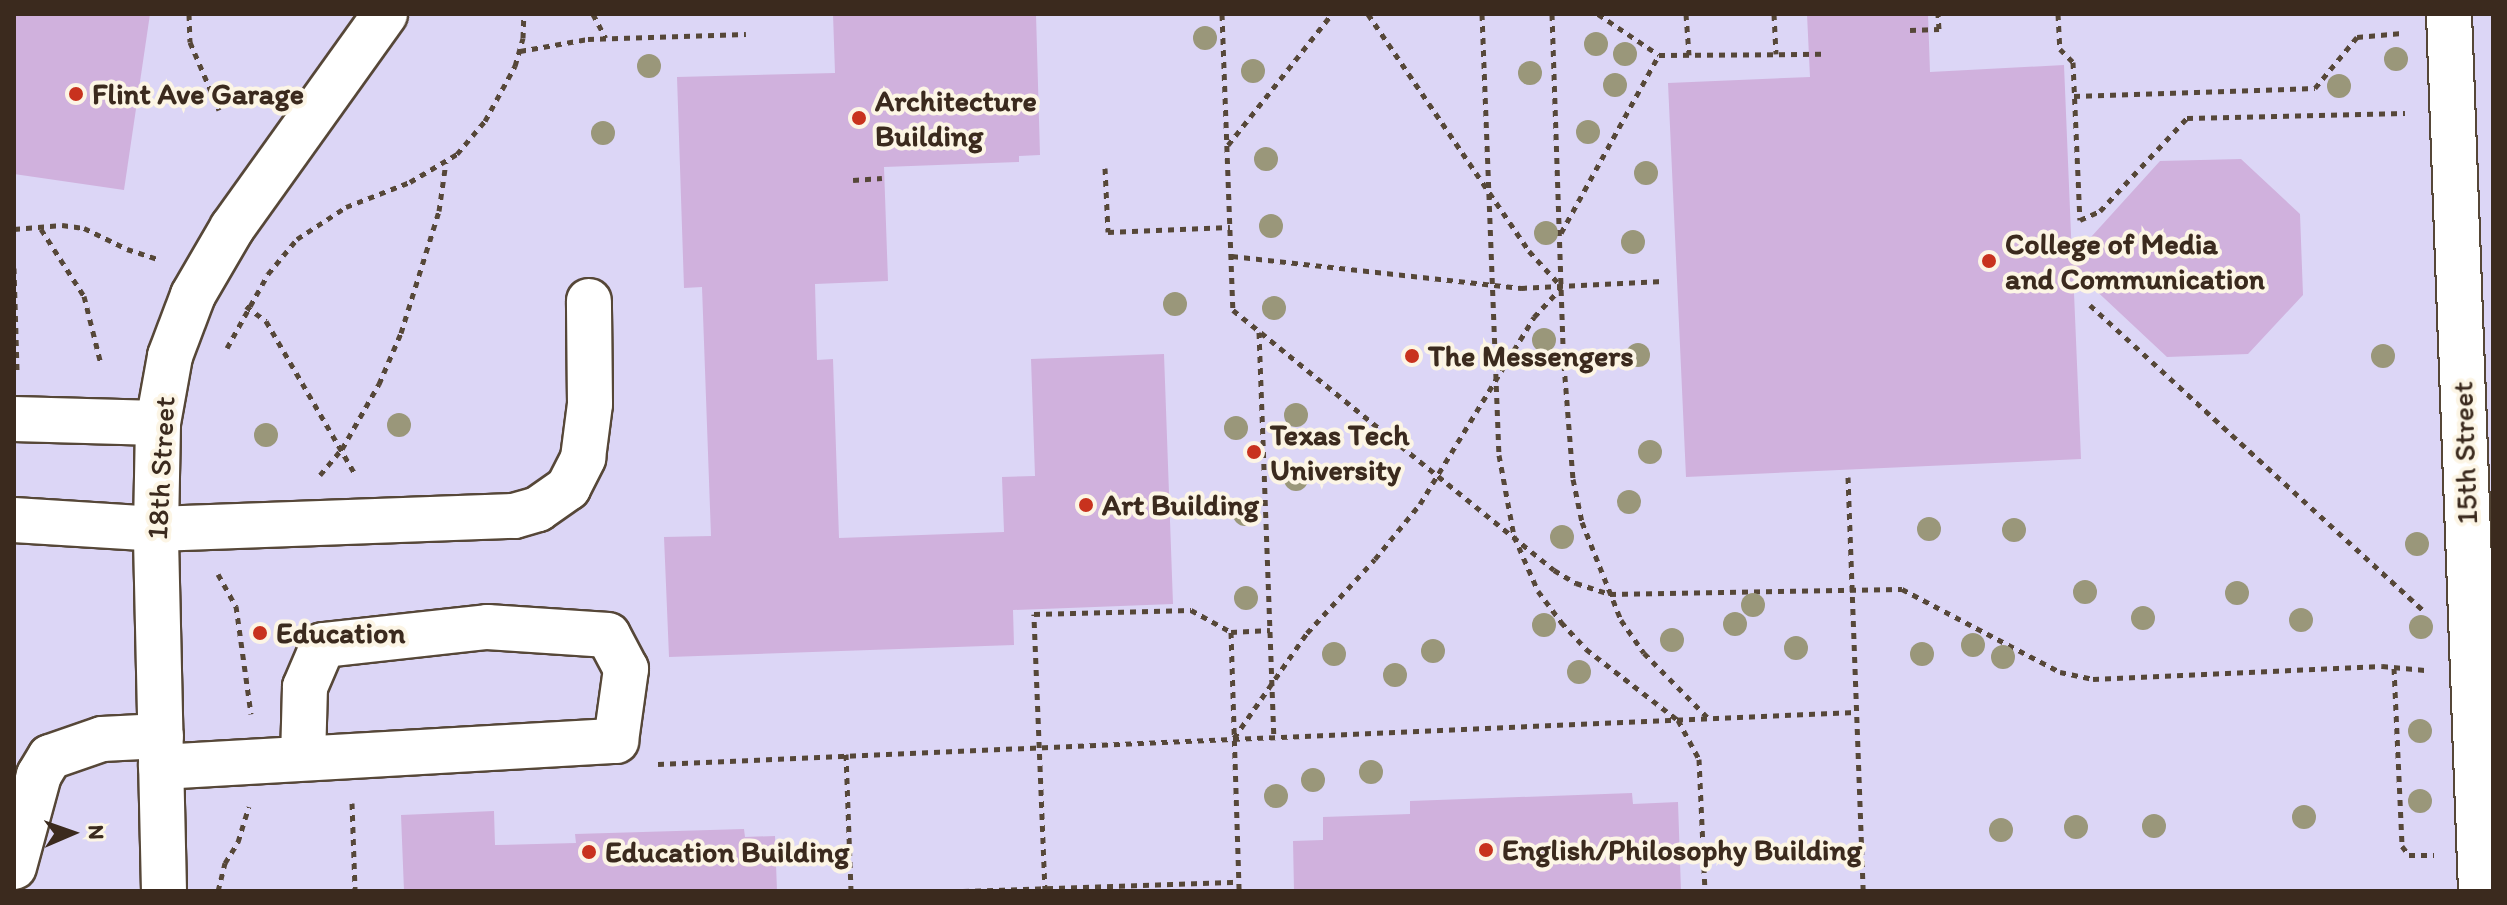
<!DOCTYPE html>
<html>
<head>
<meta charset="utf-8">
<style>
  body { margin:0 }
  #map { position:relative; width:2507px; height:905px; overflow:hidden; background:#f0e9ce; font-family:Itim,sans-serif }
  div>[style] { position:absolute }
  .built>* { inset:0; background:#dcd6f6; transform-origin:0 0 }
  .building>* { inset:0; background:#d0b1dd }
  .path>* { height:5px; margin-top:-2.5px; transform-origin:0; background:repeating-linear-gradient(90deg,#564738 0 6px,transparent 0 12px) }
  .roads { filter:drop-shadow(2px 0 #564738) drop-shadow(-2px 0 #564738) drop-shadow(0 2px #564738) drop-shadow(0 -2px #564738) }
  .minor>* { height:44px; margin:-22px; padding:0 22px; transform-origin:22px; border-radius:22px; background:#fff }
  .trees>* { width:24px; height:24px; margin:-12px; border-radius:50%; background:#9a977a }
  .dots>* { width:22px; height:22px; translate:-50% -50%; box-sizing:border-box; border:4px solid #fcf5e5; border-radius:50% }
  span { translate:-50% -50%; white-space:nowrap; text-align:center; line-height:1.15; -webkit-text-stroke:8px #fcf5e5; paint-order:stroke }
  .poi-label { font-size:30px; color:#3b2a1e; font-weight:700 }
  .left { translate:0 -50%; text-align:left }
  .street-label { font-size:30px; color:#3b2a1e }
  .frame { position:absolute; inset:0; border:16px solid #3b2a1e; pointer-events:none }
  .north { position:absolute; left:32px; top:793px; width:80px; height:80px; -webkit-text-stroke:6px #fcf5e5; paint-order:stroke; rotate:88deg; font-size:22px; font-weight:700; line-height:32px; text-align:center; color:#3b2a1e }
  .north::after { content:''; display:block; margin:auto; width:28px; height:36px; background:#3b2a1e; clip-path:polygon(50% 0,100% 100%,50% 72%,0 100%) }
</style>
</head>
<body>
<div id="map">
  <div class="built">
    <i style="left:14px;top:14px;width:2479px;height:877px"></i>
  </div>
  <div class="building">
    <i style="clip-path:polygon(14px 14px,150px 14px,124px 190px,14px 174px)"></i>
    <i style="clip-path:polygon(833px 14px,1036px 14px,1040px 155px,1019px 156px,1019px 162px,884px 167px,888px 281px,815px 284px,817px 360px,833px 359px,839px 538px,1004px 532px,1002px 477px,1035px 476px,1031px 359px,1164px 354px,1173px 604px,1013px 610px,1014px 645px,669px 657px,664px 537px,711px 536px,702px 287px,684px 288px,677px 77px,835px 73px)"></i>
    <i style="clip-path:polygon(1807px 14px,1928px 14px,1930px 72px,2064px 65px,2072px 258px,2160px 161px,2241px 159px,2300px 214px,2303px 295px,2248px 354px,2167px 357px,2073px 269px,2081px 459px,1686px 477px,1668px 83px,1810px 77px)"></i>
    <i style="clip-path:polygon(1632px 793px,1633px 804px,1678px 802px,1681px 891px,1294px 891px,1293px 841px,1323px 840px,1323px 817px,1410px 814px,1410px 801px)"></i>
    <i style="clip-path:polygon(494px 811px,495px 845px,576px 843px,575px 834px,744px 829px,745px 837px,775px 836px,777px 891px,404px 891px,401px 815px)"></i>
  </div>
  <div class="path">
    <i style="left:189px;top:14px;width:28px;rotate:88deg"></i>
    <i style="left:190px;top:42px;width:74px;rotate:66.9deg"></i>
    <i style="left:593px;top:14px;width:27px;rotate:62deg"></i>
    <i style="left:1222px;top:14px;width:296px;rotate:87.9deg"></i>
    <i style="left:1233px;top:310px;width:413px;rotate:39deg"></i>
    <i style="left:1554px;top:570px;width:26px;rotate:31deg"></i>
    <i style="left:1576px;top:583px;width:36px;rotate:18deg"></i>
    <i style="left:1610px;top:594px;width:292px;rotate:-1deg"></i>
    <i style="left:1902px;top:589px;width:178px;rotate:27.7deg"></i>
    <i style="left:2060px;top:672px;width:34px;rotate:12deg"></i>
    <i style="left:2093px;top:679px;width:289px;rotate:-2.6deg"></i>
    <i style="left:2382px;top:666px;width:43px;rotate:5.3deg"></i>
    <i style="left:1368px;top:14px;width:287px;rotate:55.8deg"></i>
    <i style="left:1529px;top:251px;width:47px;rotate:47.6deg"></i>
    <i style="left:1482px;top:14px;width:441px;rotate:87.8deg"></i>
    <i style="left:1499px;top:455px;width:82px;rotate:79.5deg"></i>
    <i style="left:1514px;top:536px;width:60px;rotate:66.4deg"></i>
    <i style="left:1538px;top:591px;width:39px;rotate:53deg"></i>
    <i style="left:1561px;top:622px;width:37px;rotate:47deg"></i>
    <i style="left:1586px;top:649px;width:116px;rotate:37.7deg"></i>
    <i style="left:1678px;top:720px;width:44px;rotate:61.7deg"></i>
    <i style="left:1699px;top:759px;width:132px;rotate:87.4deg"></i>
    <i style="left:1552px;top:14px;width:338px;rotate:88.1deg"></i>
    <i style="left:1563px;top:352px;width:127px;rotate:85.5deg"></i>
    <i style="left:1573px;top:479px;width:44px;rotate:78.2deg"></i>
    <i style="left:1582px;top:522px;width:105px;rotate:68.3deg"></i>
    <i style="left:1621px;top:620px;width:40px;rotate:55.1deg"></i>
    <i style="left:1644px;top:653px;width:91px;rotate:45.4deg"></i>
    <i style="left:1598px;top:14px;width:73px;rotate:33.9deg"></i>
    <i style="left:1659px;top:55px;width:163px;rotate:-0.4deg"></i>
    <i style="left:1686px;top:14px;width:41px;rotate:85.8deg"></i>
    <i style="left:1774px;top:14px;width:40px;rotate:87.1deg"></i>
    <i style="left:2058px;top:14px;width:35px;rotate:87deg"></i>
    <i style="left:2060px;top:49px;width:18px;rotate:45deg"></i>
    <i style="left:2073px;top:62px;width:158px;rotate:87.5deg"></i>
    <i style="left:2080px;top:220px;width:22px;rotate:-24deg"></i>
    <i style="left:2100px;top:211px;width:127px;rotate:-46.9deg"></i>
    <i style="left:2187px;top:118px;width:218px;rotate:-1.3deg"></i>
    <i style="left:1910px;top:30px;width:29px;rotate:-2deg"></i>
    <i style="left:1939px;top:29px;width:15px;rotate:-94deg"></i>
    <i style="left:520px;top:51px;width:69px;rotate:-10deg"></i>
    <i style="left:588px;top:39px;width:158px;rotate:-1.8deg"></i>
    <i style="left:2074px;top:96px;width:241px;rotate:-1.9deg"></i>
    <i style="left:2315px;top:88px;width:66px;rotate:-50.5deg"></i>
    <i style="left:2357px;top:37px;width:45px;rotate:-5.1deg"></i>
    <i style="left:1228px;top:145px;width:167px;rotate:-51.6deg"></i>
    <i style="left:1105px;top:168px;width:64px;rotate:87.3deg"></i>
    <i style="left:1108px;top:232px;width:122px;rotate:-2.3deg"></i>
    <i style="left:853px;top:180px;width:29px;rotate:-4deg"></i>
    <i style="left:14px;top:229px;width:48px;rotate:-4.8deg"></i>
    <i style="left:62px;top:225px;width:22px;rotate:8deg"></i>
    <i style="left:84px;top:228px;width:48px;rotate:26deg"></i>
    <i style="left:127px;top:249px;width:35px;rotate:18deg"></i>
    <i style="left:41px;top:229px;width:80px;rotate:57.3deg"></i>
    <i style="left:84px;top:296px;width:70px;rotate:76deg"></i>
    <i style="left:1561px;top:233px;width:203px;rotate:-61.2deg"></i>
    <i style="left:1232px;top:256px;width:291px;rotate:6.3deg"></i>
    <i style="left:1521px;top:288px;width:142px;rotate:-2.8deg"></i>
    <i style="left:14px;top:268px;width:103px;rotate:88.3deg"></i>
    <i style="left:2090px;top:305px;width:452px;rotate:42.5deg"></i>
    <i style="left:246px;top:306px;width:25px;rotate:37deg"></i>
    <i style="left:266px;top:321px;width:177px;rotate:59.8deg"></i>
    <i style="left:1259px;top:332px;width:405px;rotate:87.9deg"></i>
    <i style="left:227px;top:348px;width:85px;rotate:-61deg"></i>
    <i style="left:268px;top:274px;width:45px;rotate:-50.4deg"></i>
    <i style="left:297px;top:239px;width:59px;rotate:-33.1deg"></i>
    <i style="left:346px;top:207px;width:69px;rotate:-21.3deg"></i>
    <i style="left:410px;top:182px;width:55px;rotate:-30.8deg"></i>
    <i style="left:457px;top:154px;width:43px;rotate:-49.7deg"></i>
    <i style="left:485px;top:121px;width:63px;rotate:-61.4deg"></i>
    <i style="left:515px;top:66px;width:29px;rotate:-74deg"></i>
    <i style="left:523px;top:38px;width:24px;rotate:-88deg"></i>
    <i style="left:320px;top:475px;width:34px;rotate:-50deg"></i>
    <i style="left:342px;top:449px;width:75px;rotate:-60.4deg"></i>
    <i style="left:379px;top:384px;width:56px;rotate:-66.7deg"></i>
    <i style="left:401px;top:333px;width:128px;rotate:-72.7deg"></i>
    <i style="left:439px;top:211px;width:49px;rotate:-81.9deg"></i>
    <i style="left:1848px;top:477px;width:414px;rotate:87.9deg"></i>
    <i style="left:218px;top:574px;width:37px;rotate:61deg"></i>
    <i style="left:236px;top:606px;width:109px;rotate:82.1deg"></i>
    <i style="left:1231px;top:632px;width:259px;rotate:88.2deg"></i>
    <i style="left:2394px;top:668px;width:178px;rotate:87.4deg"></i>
    <i style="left:2402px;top:846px;width:11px;rotate:52deg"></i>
    <i style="left:2409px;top:855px;width:25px"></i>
    <i style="left:1234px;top:738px;width:128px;rotate:-55.2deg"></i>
    <i style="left:1307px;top:633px;width:100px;rotate:-47.4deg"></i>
    <i style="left:1375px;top:559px;width:71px;rotate:-50.7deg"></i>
    <i style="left:1420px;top:504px;width:219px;rotate:-58.6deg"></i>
    <i style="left:1534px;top:317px;width:40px;rotate:-47deg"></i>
    <i style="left:846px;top:754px;width:137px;rotate:87.9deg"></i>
    <i style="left:658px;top:764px;width:1199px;rotate:-2.49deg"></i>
    <i style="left:352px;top:803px;width:88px;rotate:88deg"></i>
    <i style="left:218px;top:891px;width:29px;rotate:-76deg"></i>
    <i style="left:225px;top:863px;width:25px;rotate:-58deg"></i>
    <i style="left:238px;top:842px;width:37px;rotate:-73deg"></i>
    <i style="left:963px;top:891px;width:276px;rotate:-1.9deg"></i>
    <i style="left:1045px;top:891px;width:277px;rotate:-92.3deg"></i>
    <i style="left:1034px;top:614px;width:157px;rotate:-1.5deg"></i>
    <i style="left:1191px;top:610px;width:46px;rotate:28.8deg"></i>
    <i style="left:1231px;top:632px;width:39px;rotate:-3deg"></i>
  </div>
  <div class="roads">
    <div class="minor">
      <i style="left:2449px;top:14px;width:878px;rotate:87.91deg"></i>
      <i style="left:14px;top:419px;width:144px;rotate:1.6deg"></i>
      <i style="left:14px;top:520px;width:142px;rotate:3.6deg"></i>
      <i style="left:156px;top:529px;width:358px;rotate:-2.1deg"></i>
      <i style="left:514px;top:516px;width:25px;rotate:-16deg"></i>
      <i style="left:538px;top:509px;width:37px;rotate:-35deg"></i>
      <i style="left:568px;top:488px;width:34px;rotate:-63deg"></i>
      <i style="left:583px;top:458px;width:54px;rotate:-82.6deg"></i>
      <i style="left:590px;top:404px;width:103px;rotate:-90.6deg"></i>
      <i style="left:161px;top:767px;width:456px;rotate:-3.3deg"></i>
      <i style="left:616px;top:741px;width:73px;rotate:-82.1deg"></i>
      <i style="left:626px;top:669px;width:38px;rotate:-118deg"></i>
      <i style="left:608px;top:635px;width:121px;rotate:-176.2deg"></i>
      <i style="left:487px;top:627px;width:165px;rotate:173.7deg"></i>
      <i style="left:323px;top:645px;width:46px;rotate:113.2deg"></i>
      <i style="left:305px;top:687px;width:71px;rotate:91.6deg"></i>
      <i style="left:14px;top:867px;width:95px;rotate:-74.8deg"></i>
      <i style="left:39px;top:775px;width:21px;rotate:-59deg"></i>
      <i style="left:50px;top:757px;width:55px;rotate:-19.1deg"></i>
      <i style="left:102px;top:739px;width:59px;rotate:-2.9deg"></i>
      <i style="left:164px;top:891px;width:362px;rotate:-91.3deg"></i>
      <i style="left:156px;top:529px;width:106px;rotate:-88.9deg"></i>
      <i style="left:158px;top:423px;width:68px;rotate:-79.8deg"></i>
      <i style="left:170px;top:356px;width:65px;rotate:-69.3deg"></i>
      <i style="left:193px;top:295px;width:78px;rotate:-59.8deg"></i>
      <i style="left:232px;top:228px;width:263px;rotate:-54.4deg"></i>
    </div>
  </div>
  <div class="trees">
    <i style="left:1205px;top:38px"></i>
    <i style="left:1596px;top:44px"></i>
    <i style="left:1625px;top:54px"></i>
    <i style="left:2396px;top:59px"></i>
    <i style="left:649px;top:66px"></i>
    <i style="left:1253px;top:71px"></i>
    <i style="left:1530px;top:73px"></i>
    <i style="left:1615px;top:85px"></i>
    <i style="left:2339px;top:86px"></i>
    <i style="left:1588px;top:132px"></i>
    <i style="left:603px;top:133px"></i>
    <i style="left:1266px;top:159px"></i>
    <i style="left:1646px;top:173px"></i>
    <i style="left:1271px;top:226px"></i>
    <i style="left:1546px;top:233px"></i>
    <i style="left:1633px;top:242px"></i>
    <i style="left:1175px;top:304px"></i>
    <i style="left:1274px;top:308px"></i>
    <i style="left:1544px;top:340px"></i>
    <i style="left:1638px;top:355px"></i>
    <i style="left:2383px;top:356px"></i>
    <i style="left:1296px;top:415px"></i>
    <i style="left:399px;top:425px"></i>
    <i style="left:1236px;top:428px"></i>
    <i style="left:266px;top:435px"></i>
    <i style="left:1650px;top:452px"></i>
    <i style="left:1296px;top:479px"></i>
    <i style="left:1629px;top:502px"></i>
    <i style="left:1245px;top:514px"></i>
    <i style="left:1929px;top:529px"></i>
    <i style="left:2014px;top:530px"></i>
    <i style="left:1562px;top:537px"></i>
    <i style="left:2417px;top:544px"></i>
    <i style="left:2085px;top:592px"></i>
    <i style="left:2237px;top:593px"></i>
    <i style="left:1246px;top:598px"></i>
    <i style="left:1753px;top:605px"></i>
    <i style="left:2143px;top:618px"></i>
    <i style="left:2301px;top:620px"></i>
    <i style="left:1735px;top:624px"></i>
    <i style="left:1544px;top:625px"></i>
    <i style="left:2421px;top:627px"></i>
    <i style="left:1672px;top:640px"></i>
    <i style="left:1973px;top:645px"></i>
    <i style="left:1796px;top:648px"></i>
    <i style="left:1433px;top:651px"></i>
    <i style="left:1334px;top:654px"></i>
    <i style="left:1922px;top:654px"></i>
    <i style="left:2003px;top:657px"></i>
    <i style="left:1579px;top:672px"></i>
    <i style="left:1395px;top:675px"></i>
    <i style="left:2420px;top:731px"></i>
    <i style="left:1371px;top:772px"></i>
    <i style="left:1313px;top:780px"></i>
    <i style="left:1276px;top:796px"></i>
    <i style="left:2420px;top:801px"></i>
    <i style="left:2304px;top:817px"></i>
    <i style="left:2154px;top:826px"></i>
    <i style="left:2076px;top:827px"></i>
    <i style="left:2001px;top:830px"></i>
  </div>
  <div class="dots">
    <i style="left:76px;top:94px;background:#c8321e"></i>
    <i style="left:859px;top:118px;background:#c8321e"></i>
    <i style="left:1989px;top:261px;background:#c8321e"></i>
    <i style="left:1412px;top:356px;background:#c8321e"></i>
    <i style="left:1254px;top:452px;background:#c8321e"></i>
    <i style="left:1086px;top:505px;background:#c8321e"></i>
    <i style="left:260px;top:633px;background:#c8321e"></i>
    <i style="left:1486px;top:850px;background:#c8321e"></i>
    <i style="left:589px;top:852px;background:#c8321e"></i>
  </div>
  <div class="poi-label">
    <span class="left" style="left:92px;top:94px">Flint Ave Garage</span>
    <span class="left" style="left:875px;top:118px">Architecture<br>Building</span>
    <span class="left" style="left:2005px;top:261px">College of Media<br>and Communication</span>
    <span class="left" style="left:1428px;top:356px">The Messengers</span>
    <span class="left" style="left:1270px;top:452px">Texas Tech<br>University</span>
    <span class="left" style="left:1102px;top:505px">Art Building</span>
    <span class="left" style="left:276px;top:633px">Education</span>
    <span class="left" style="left:1502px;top:850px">English/Philosophy Building</span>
    <span class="left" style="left:605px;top:852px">Education Building</span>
  </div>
  <div class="street-label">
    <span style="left:2465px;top:453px;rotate:-92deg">15th Street</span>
    <span style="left:161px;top:468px;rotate:-87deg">18th Street</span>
  </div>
  <div class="frame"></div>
  <div class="north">N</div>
</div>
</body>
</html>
